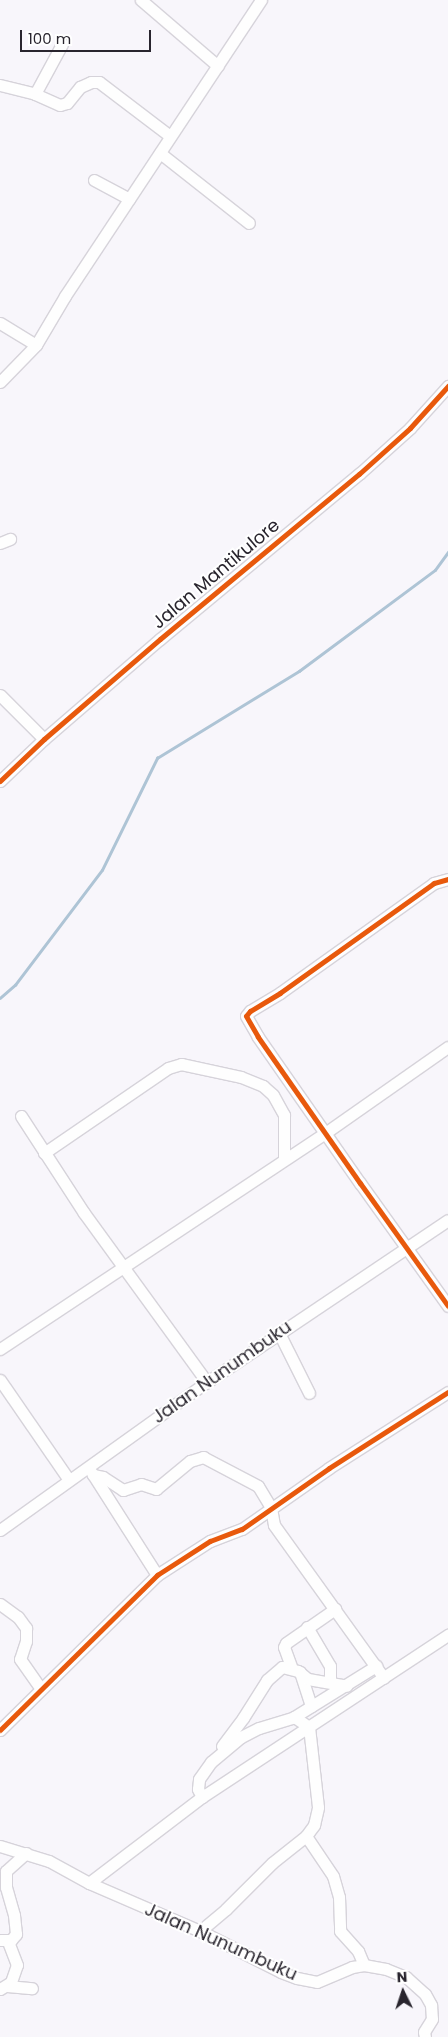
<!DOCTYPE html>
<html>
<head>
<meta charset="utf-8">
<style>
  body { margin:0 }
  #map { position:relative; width:448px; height:2037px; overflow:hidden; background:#f8f6fb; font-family:Poppins,sans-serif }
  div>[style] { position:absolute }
  .stream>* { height:2.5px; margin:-1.25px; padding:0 1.25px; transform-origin:1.25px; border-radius:1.25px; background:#aec4d5 }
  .roads { filter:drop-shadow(1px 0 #d6d3da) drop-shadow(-1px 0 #d6d3da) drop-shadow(0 1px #d6d3da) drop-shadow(0 -1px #d6d3da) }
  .minor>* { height:11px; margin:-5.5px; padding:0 5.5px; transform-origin:5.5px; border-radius:5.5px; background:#fefefe }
  .cycleway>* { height:5px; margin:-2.5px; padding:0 2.5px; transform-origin:2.5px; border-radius:2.5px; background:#e8590c }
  span { translate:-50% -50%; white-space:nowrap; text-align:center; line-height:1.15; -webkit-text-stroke:4px #fff; paint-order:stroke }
  .street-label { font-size:18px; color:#29252e }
  .north { position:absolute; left:378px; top:1967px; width:50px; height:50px; -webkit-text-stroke:4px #fff; paint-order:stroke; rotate:356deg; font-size:14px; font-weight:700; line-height:20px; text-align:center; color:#29252e }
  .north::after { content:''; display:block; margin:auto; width:18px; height:22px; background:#29252e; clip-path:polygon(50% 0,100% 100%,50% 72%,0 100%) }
  .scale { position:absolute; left:20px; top:30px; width:131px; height:22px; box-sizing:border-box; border:2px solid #29252e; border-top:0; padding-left:6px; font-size:15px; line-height:18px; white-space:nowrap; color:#29252e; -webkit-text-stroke:4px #fff; paint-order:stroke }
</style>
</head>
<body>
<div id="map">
  <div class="stream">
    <i style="left:0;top:998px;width:20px;rotate:-41deg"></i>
    <i style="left:15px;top:985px;width:144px;rotate:-52.9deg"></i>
    <i style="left:102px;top:870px;width:125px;rotate:-63.8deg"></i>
    <i style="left:157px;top:758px;width:167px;rotate:-31.5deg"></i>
    <i style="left:299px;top:671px;width:169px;rotate:-36.6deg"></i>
    <i style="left:435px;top:570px;width:22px;rotate:-54deg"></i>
  </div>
  <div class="roads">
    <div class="minor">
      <i style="left:141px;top:0;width:101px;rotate:40.6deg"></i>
      <i style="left:0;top:85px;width:36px;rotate:14deg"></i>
      <i style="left:35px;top:94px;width:27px;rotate:24deg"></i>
      <i style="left:60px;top:105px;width:7px;rotate:-16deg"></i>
      <i style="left:67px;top:103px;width:21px;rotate:-51deg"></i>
      <i style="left:80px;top:87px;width:12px;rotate:-24deg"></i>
      <i style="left:91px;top:82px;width:8px"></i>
      <i style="left:99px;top:82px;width:89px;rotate:37.3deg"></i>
      <i style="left:35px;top:94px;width:57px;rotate:-61.6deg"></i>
      <i style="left:160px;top:153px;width:113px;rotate:38.2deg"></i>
      <i style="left:94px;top:180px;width:40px;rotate:28deg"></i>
      <i style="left:0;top:323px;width:42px;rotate:31.4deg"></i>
      <i style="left:0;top:382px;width:52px;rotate:-45.8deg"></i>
      <i style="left:36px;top:345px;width:57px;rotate:-59.4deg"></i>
      <i style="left:65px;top:296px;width:355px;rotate:-56.5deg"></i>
      <i style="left:0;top:543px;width:11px;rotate:-22deg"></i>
      <i style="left:0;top:695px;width:62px;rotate:45deg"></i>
      <i style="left:0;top:781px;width:61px;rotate:-43.7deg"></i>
      <i style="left:44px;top:739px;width:153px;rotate:-40.8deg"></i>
      <i style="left:160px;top:639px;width:259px;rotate:-39.7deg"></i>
      <i style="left:359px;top:474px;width:69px;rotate:-42deg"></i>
      <i style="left:410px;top:428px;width:57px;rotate:-47.9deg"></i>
      <i style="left:448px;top:879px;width:15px;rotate:164deg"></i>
      <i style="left:434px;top:883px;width:189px;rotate:144.5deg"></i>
      <i style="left:280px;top:993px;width:35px;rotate:149deg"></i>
      <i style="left:250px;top:1011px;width:6px;rotate:129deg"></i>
      <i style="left:246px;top:1016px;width:24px;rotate:60deg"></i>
      <i style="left:258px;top:1037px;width:178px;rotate:55.1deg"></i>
      <i style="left:360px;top:1183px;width:151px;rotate:54.4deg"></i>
      <i style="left:21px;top:1116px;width:116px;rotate:57deg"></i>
      <i style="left:84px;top:1213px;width:209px;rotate:54deg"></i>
      <i style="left:44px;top:1153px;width:150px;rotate:-34.4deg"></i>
      <i style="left:168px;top:1068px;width:14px;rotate:-17deg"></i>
      <i style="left:181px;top:1064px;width:61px;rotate:12.2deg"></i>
      <i style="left:241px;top:1077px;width:24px;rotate:22deg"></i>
      <i style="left:263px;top:1086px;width:13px;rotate:42deg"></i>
      <i style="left:273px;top:1095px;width:23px;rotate:61deg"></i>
      <i style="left:284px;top:1115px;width:44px;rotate:90deg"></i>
      <i style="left:279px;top:1333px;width:67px;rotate:63.4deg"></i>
      <i style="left:0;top:1349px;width:390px;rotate:-33.6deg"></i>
      <i style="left:325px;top:1133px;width:150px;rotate:-35deg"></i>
      <i style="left:0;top:1380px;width:121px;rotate:55.4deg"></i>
      <i style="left:92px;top:1473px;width:121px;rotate:57.5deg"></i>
      <i style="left:93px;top:1475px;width:10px;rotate:11deg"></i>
      <i style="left:103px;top:1477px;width:24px;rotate:33deg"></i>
      <i style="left:123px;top:1490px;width:19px;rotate:-18deg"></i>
      <i style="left:141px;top:1484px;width:16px;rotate:18deg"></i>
      <i style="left:156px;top:1489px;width:44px;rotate:-39.5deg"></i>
      <i style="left:190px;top:1461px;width:14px;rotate:-17deg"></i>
      <i style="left:203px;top:1457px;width:62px;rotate:27.8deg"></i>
      <i style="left:258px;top:1486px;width:26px;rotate:59deg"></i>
      <i style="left:271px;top:1508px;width:17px;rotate:80deg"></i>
      <i style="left:274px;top:1525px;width:188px;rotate:54.3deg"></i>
      <i style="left:0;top:1530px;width:254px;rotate:-35.6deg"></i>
      <i style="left:207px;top:1382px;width:290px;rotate:-33.9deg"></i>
      <i style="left:0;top:1604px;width:22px;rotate:36deg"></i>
      <i style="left:18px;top:1617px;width:14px;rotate:54deg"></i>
      <i style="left:26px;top:1628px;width:13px;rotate:90deg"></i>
      <i style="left:26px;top:1641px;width:19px;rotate:108deg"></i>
      <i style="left:20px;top:1659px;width:35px;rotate:55deg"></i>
      <i style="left:307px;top:1627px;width:45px;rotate:59.5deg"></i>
      <i style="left:330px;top:1666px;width:16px;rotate:90deg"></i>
      <i style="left:292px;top:1669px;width:23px;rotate:-110deg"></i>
      <i style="left:284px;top:1647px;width:4px;rotate:-63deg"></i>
      <i style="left:286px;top:1643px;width:60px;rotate:-34.8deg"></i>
      <i style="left:300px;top:1672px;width:36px;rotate:72deg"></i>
      <i style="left:0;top:1730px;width:221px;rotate:-44.6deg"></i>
      <i style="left:157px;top:1575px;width:63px;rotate:-32.7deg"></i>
      <i style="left:210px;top:1541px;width:34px;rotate:-21deg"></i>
      <i style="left:242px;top:1529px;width:106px;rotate:-35deg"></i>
      <i style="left:329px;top:1468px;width:141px;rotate:-32.6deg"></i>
      <i style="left:222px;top:1746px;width:35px;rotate:-53deg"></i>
      <i style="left:243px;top:1718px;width:45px;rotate:-57.7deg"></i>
      <i style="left:267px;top:1680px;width:20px;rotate:-41deg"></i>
      <i style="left:282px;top:1667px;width:16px;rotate:14deg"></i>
      <i style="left:298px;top:1671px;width:13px;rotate:39deg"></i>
      <i style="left:308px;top:1679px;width:39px;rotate:10deg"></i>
      <i style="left:202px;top:1797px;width:9px;rotate:-117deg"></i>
      <i style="left:198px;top:1789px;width:10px;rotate:-84deg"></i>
      <i style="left:199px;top:1779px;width:21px;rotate:-55deg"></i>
      <i style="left:211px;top:1762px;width:39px;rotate:-40deg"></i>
      <i style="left:241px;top:1737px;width:20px;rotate:-27deg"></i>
      <i style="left:259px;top:1728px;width:37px;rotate:-17deg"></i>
      <i style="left:294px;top:1717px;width:97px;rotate:-31.9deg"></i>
      <i style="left:306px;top:1836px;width:48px;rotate:56deg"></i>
      <i style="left:333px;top:1876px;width:22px;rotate:74deg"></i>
      <i style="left:339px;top:1897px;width:34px;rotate:88deg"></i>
      <i style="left:340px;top:1931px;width:27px;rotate:48deg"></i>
      <i style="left:358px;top:1951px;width:15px;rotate:67deg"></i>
      <i style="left:0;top:1846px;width:51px;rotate:17deg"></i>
      <i style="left:49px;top:1861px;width:46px;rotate:28.8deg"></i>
      <i style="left:89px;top:1883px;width:121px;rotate:23.4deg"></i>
      <i style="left:200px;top:1931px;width:91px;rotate:26.8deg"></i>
      <i style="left:281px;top:1972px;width:17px;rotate:21deg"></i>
      <i style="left:297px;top:1978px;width:20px;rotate:11deg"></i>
      <i style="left:317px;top:1982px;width:38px;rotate:-23deg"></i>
      <i style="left:352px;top:1967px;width:12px;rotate:-9deg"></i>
      <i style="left:364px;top:1965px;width:22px;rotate:10deg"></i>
      <i style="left:386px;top:1969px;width:22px;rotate:22deg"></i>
      <i style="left:406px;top:1977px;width:25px;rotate:42deg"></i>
      <i style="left:425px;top:1994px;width:13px;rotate:61deg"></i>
      <i style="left:431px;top:2005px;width:14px;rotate:86deg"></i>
      <i style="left:432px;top:2019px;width:15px;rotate:122deg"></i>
      <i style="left:424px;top:2032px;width:5px;rotate:79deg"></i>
      <i style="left:89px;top:1883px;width:142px;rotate:-37.3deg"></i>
      <i style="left:202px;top:1797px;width:295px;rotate:-33.4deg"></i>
      <i style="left:200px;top:1931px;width:34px;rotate:-40deg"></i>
      <i style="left:226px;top:1909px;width:65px;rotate:-45deg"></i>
      <i style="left:272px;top:1863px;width:43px;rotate:-38.5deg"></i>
      <i style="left:306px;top:1836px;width:14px;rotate:-54deg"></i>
      <i style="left:314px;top:1825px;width:18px;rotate:-77deg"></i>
      <i style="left:318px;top:1807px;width:81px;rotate:-96.4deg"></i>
      <i style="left:309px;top:1727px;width:18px;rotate:-146deg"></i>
      <i style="left:0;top:1940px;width:11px"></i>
      <i style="left:11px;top:1940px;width:8px;rotate:-50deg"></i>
      <i style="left:16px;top:1934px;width:19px;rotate:-96deg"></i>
      <i style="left:14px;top:1915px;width:29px;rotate:-106deg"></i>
      <i style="left:6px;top:1887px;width:16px;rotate:-90deg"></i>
      <i style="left:6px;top:1871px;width:27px;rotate:-42deg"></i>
      <i style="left:7px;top:1986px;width:25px;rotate:5deg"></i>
      <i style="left:0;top:1989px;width:13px;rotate:-32deg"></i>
      <i style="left:11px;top:1982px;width:18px;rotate:-71deg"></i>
      <i style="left:17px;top:1965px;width:26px;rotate:-111deg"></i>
    </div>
  </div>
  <div class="cycleway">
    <i style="left:0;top:781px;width:61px;rotate:-43.7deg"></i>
    <i style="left:44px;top:739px;width:153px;rotate:-40.8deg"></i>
    <i style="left:160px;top:639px;width:259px;rotate:-39.7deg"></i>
    <i style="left:359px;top:474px;width:69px;rotate:-42deg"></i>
    <i style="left:410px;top:428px;width:57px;rotate:-47.9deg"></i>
    <i style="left:448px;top:879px;width:15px;rotate:164deg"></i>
    <i style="left:434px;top:883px;width:189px;rotate:144.5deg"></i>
    <i style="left:280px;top:993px;width:35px;rotate:149deg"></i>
    <i style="left:250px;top:1011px;width:6px;rotate:129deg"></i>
    <i style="left:246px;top:1016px;width:24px;rotate:60deg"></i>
    <i style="left:258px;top:1037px;width:178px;rotate:55.1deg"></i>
    <i style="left:360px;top:1183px;width:151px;rotate:54.4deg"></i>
    <i style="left:0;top:1730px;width:221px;rotate:-44.6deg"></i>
    <i style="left:157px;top:1575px;width:63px;rotate:-32.7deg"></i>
    <i style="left:210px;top:1541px;width:34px;rotate:-21deg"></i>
    <i style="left:242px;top:1529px;width:106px;rotate:-35deg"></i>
    <i style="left:329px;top:1468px;width:141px;rotate:-32.6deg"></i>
  </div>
  <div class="street-label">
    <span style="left:216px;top:574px;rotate:-40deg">Jalan Mantikulore</span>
    <span style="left:222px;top:1372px;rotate:-35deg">Jalan Nunumbuku</span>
    <span style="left:221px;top:1942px;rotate:24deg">Jalan Nunumbuku</span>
  </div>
  <div class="north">N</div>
  <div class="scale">100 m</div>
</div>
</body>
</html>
